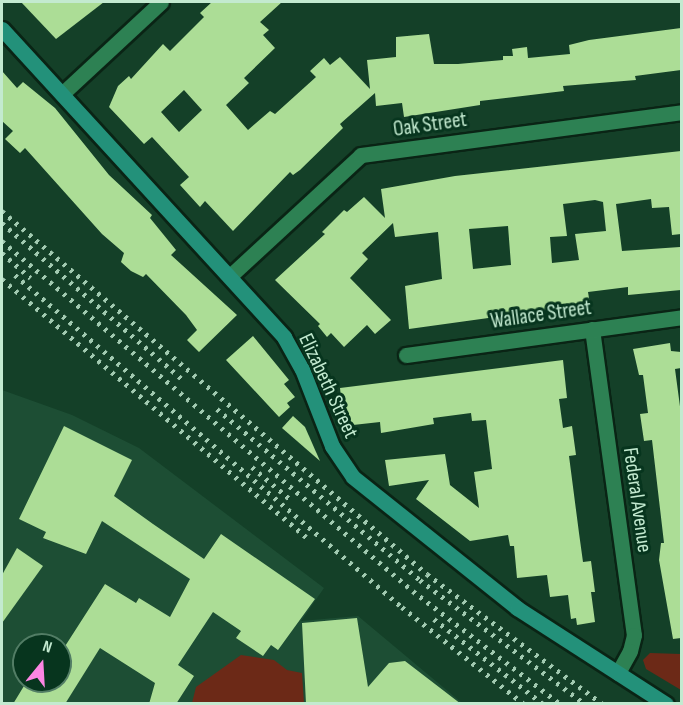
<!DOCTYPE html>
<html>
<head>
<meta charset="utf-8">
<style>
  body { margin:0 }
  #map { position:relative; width:683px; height:705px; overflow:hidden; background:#144028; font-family:"Sofia Sans Condensed",sans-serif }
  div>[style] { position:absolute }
  .built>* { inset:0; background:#1d4e34 }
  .green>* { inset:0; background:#6c2917 }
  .building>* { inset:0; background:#acdd96 }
  .roads { filter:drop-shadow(2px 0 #0a2415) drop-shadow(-2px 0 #0a2415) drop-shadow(0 2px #0a2415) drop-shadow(0 -2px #0a2415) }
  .street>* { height:15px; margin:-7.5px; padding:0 7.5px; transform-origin:7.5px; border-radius:7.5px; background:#2d8153 }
  .secondary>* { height:15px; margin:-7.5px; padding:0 7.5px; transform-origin:7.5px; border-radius:7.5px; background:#23917a }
  .rail>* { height:4.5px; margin-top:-2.25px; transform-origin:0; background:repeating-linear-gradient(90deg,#a2cab1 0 3px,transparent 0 9px) }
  span { translate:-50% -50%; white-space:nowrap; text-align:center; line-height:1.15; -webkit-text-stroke:6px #07351e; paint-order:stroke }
  .street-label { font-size:21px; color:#c3ead0 }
  .frame { position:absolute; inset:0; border:3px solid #c3ead0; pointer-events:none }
  .north { position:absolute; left:12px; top:633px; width:60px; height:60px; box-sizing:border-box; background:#07351e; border:2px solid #527d65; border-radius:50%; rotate:18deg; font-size:16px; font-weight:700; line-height:24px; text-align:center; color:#c3ead0 }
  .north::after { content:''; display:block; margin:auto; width:21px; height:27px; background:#fc86e3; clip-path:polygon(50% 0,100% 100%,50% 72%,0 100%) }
</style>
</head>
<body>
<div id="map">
  <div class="built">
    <i style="clip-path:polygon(evenodd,2px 390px,72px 415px,139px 448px,324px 588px,301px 621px,358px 616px,462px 703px,2px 704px,2px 390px,24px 645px,60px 645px,60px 681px,24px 681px,24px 645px)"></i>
  </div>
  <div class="green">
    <i style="clip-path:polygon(650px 653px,681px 654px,681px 690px,646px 669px,643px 660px)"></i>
    <i style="clip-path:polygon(241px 655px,274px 660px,287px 670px,302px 673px,304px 703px,192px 703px,196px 687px)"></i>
  </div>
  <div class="building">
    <i style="clip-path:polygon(21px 2px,104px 2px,56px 39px)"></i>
    <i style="clip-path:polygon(evenodd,212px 2px,282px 2px,260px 22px,269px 30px,263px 35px,275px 48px,244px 78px,249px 83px,226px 105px,248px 130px,270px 111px,275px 114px,316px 77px,310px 71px,324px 58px,330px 65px,340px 57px,370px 89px,367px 60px,396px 57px,396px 37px,429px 34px,434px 64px,458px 64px,503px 60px,503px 56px,513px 56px,512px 49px,527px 47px,528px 58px,570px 54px,569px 45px,589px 40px,681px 28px,681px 70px,635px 76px,636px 80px,563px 86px,564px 91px,480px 101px,480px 105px,404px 117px,402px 103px,376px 106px,375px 93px,340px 124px,343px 128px,300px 170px,293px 175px,290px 172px,233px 231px,205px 201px,200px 207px,180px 185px,189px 177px,152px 137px,144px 144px,109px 107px,118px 86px,129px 76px,131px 79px,163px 44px,170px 51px,204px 17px,200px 13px,212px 2px,184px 90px,202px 110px,179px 132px,161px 112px,184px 90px)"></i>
    <i style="clip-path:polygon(2px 71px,17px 88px,23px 82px,55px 108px,109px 175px,152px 215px,150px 218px,176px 250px,171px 255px,237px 315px,199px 352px,187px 340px,197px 330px,186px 315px,146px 274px,143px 277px,131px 271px,121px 262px,124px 253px,102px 234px,25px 148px,20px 153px,5px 139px,13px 131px,2px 121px)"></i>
    <i style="clip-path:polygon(evenodd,681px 151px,681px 234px,672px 235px,669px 207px,652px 208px,651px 199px,616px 204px,622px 251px,680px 247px,681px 290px,628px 295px,628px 287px,588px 292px,590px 304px,409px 329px,405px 286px,442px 279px,438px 232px,395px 237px,393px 223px,362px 253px,368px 259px,350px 278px,391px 320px,375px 334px,367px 325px,344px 347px,331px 333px,327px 337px,318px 326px,320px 324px,275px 280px,325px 234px,322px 232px,344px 210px,347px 212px,364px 197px,385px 218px,381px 189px,455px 176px,681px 151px,595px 200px,603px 202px,606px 231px,575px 234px,579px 260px,552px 263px,550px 237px,567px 236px,563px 204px,595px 200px,681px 151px,508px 226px,511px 265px,473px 269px,469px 229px,508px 226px)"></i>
    <i style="clip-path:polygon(253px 336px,289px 380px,284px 384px,295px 397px,287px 403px,290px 407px,279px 417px,226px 360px)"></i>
    <i style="clip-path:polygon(670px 343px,671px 351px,681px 352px,681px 368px,675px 369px,681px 414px,681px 638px,673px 639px,659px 560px,661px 543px,664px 543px,652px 440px,644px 441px,640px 414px,648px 413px,643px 375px,639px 375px,633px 349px)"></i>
    <i style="clip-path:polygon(563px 360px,567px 398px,559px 399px,563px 428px,572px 426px,576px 455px,569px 456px,579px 533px,583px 562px,591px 561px,595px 592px,591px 592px,595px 622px,577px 625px,576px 618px,571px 619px,568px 595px,550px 597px,547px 575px,517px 578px,514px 546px,510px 546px,508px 535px,470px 541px,416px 499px,429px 480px,389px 486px,385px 460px,445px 454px,450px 485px,479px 508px,474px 472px,492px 469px,486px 420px,472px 421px,471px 413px,433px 418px,434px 424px,381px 433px,380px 422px,344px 426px,340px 388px)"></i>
    <i style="clip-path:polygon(293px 416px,305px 427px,320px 461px,282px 428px)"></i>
    <i style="clip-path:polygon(64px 426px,132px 460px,114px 496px,153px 524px,204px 559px,221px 534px,315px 599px,278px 650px,271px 645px,263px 656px,236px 638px,241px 631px,213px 612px,178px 665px,194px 676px,176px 704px,149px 704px,155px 683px,100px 648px,65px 704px,13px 704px,27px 681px,60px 681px,60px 654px,105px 584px,136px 603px,139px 598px,170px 617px,190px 579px,102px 521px,86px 554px,43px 538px,46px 532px,19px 519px)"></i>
    <i style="clip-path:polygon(17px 548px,43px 566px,2px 623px,2px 575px)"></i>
    <i style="clip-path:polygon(357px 618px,368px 687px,389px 663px,405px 661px,461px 704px,306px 704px,302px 623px)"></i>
  </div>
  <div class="roads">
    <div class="street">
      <i style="left:62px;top:94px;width:135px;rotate:-42.9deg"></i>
      <i style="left:230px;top:276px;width:178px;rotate:-42.7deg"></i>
      <i style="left:361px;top:155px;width:324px;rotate:-7.6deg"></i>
      <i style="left:592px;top:329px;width:309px;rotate:82.2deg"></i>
      <i style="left:634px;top:635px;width:16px;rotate:104deg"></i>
      <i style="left:630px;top:651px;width:25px;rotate:119deg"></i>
      <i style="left:406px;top:355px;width:279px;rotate:-7.8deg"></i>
    </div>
    <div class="secondary">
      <i style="left:2px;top:29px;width:418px;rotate:47.5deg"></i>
      <i style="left:284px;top:337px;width:37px;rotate:61deg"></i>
      <i style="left:302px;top:369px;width:83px;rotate:68.7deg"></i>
      <i style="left:332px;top:446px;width:37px;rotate:56deg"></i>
      <i style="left:353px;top:477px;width:210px;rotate:38.6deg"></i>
      <i style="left:517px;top:608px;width:177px;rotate:32.8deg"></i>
    </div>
  </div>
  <div class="rail">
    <i style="left:2px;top:211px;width:559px;rotate:40.5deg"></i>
    <i style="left:427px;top:574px;width:219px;rotate:36.5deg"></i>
    <i style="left:2px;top:223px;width:240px;rotate:40.9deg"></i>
    <i style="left:2px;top:241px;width:540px;rotate:40.42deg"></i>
    <i style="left:413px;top:591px;width:185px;rotate:37.5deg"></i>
    <i style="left:2px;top:253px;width:38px;rotate:41deg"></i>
    <i style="left:15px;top:275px;width:510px;rotate:40.63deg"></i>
    <i style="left:402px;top:607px;width:156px;rotate:38.5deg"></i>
    <i style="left:2px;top:279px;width:399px;rotate:40.3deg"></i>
    <i style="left:217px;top:409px;width:265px;rotate:40.1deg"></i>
    <i style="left:420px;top:580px;width:206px;rotate:36.9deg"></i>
    <i style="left:252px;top:467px;width:51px;rotate:40.2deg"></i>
    <i style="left:434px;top:619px;width:138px;rotate:37.9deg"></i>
  </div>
  <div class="street-label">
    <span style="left:430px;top:125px;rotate:-8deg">Oak Street</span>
    <span style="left:541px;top:315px;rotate:-8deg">Wallace Street</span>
    <span style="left:328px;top:386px;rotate:65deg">Elizabeth Street</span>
    <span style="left:637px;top:500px;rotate:82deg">Federal Avenue</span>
  </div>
  <div class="frame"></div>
  <div class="north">N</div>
</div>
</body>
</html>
